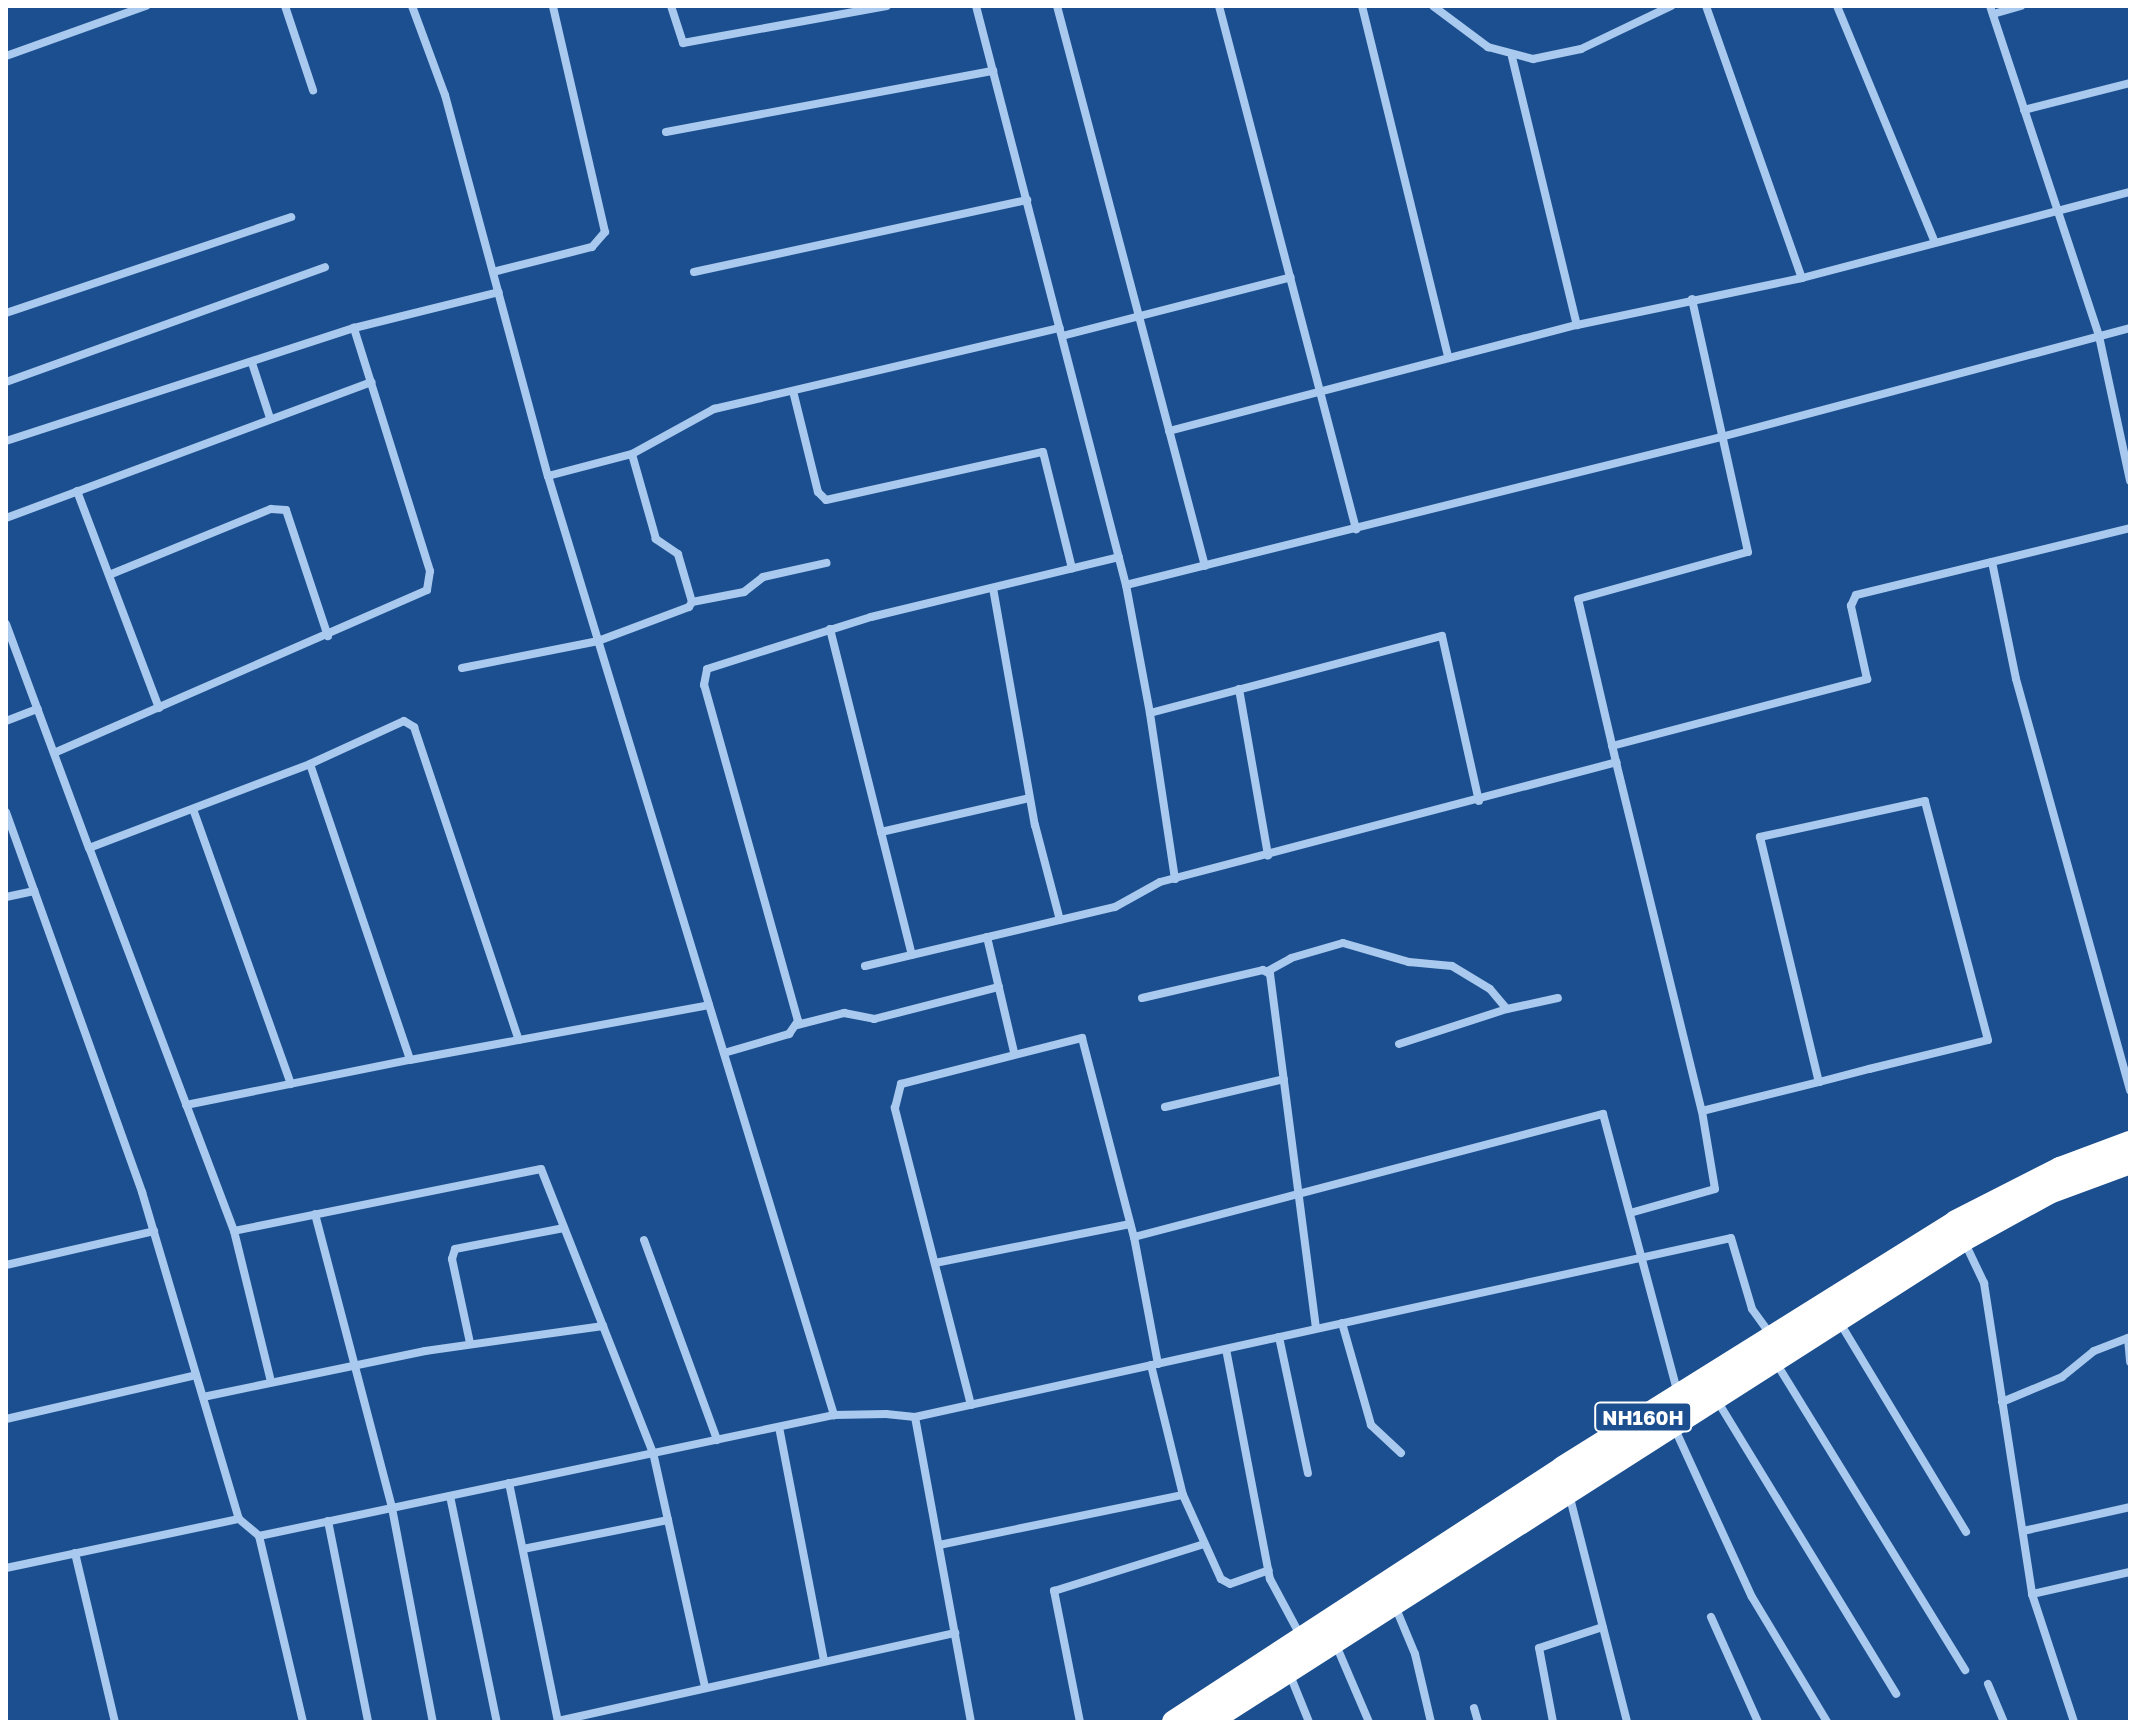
<!DOCTYPE html>
<html>
<head>
<meta charset="utf-8">
<style>
  body { margin:0 }
  #map { position:relative; width:2136px; height:1728px; overflow:hidden; background:#1b4f8f; font-family:"Golos Text",sans-serif }
  div>[style] { position:absolute }
  .street>* { height:8px; margin:-4px; padding:0 4px; transform-origin:4px; border-radius:4px; background:#a9c9ee }
  .highway>* { height:24px; margin:-12px; padding:0 12px; transform-origin:12px; border-radius:12px; background:#fff }
  span { translate:-50% -50%; white-space:nowrap; text-align:center; line-height:1.15; -webkit-text-stroke:7px #1b4f8f; paint-order:stroke }
  .shield-label span { padding:2px 6px; background:#1b4f8f; border:2px solid; border-radius:6px; -webkit-text-stroke-width:0 }
  .shield-label { font-size:20px; color:#fff; font-weight:700 }
  .frame { position:absolute; inset:0; border:8px solid #fff; pointer-events:none }
</style>
</head>
<body>
<div id="map">
  <div class="street">
    <i style="left:285px;top:6px;width:89px;rotate:71.6deg"></i>
    <i style="left:412px;top:6px;width:95px;rotate:69.7deg"></i>
    <i style="left:445px;top:95px;width:395px;rotate:74.9deg"></i>
    <i style="left:548px;top:476px;width:982px;rotate:73.06deg"></i>
    <i style="left:671px;top:6px;width:39px;rotate:72deg"></i>
    <i style="left:683px;top:43px;width:207px;rotate:-10.3deg"></i>
    <i style="left:976px;top:6px;width:598px;rotate:75.48deg"></i>
    <i style="left:1126px;top:585px;width:613px;rotate:-13.97deg"></i>
    <i style="left:1721px;top:437px;width:423px;rotate:-14.9deg"></i>
    <i style="left:1057px;top:6px;width:579px;rotate:75.2deg"></i>
    <i style="left:1219px;top:6px;width:541px;rotate:75.32deg"></i>
    <i style="left:1362px;top:6px;width:361px;rotate:76.2deg"></i>
    <i style="left:1433px;top:6px;width:69px;rotate:36.7deg"></i>
    <i style="left:1488px;top:47px;width:47px;rotate:14.9deg"></i>
    <i style="left:1533px;top:59px;width:49px;rotate:-11.8deg"></i>
    <i style="left:1581px;top:49px;width:100px;rotate:-25.5deg"></i>
    <i style="left:1706px;top:6px;width:288px;rotate:70.6deg"></i>
    <i style="left:1837px;top:6px;width:256px;rotate:67.5deg"></i>
    <i style="left:1990px;top:6px;width:348px;rotate:71.7deg"></i>
    <i style="left:2099px;top:336px;width:148px;rotate:77.9deg"></i>
    <i style="left:1993px;top:14px;width:29px;rotate:-16deg"></i>
    <i style="left:6px;top:56px;width:149px;rotate:-19.7deg"></i>
    <i style="left:1512px;top:57px;width:276px;rotate:76.4deg"></i>
    <i style="left:2024px;top:110px;width:109px;rotate:-14.3deg"></i>
    <i style="left:666px;top:132px;width:333px;rotate:-10.6deg"></i>
    <i style="left:493px;top:272px;width:102px;rotate:-14.2deg"></i>
    <i style="left:592px;top:247px;width:20px;rotate:-49deg"></i>
    <i style="left:605px;top:232px;width:232px;rotate:-103deg"></i>
    <i style="left:694px;top:272px;width:341px;rotate:-12.2deg"></i>
    <i style="left:6px;top:313px;width:301px;rotate:-18.6deg"></i>
    <i style="left:1062px;top:336px;width:236px;rotate:-14.4deg"></i>
    <i style="left:252px;top:363px;width:58px;rotate:71.9deg"></i>
    <i style="left:6px;top:382px;width:339px;rotate:-19.8deg"></i>
    <i style="left:793px;top:391px;width:104px;rotate:76.1deg"></i>
    <i style="left:818px;top:492px;width:11px;rotate:45deg"></i>
    <i style="left:826px;top:500px;width:222px;rotate:-12.5deg"></i>
    <i style="left:1043px;top:452px;width:120px;rotate:76deg"></i>
    <i style="left:1169px;top:431px;width:422px;rotate:-14.6deg"></i>
    <i style="left:1577px;top:325px;width:230px;rotate:-11.8deg"></i>
    <i style="left:1802px;top:278px;width:339px;rotate:-14.7deg"></i>
    <i style="left:6px;top:441px;width:366px;rotate:-18deg"></i>
    <i style="left:354px;top:328px;width:149px;rotate:-13.9deg"></i>
    <i style="left:548px;top:476px;width:87px;rotate:-14.7deg"></i>
    <i style="left:632px;top:454px;width:94px;rotate:-28.8deg"></i>
    <i style="left:714px;top:409px;width:355px;rotate:-13.2deg"></i>
    <i style="left:77px;top:491px;width:232px;rotate:69.3deg"></i>
    <i style="left:6px;top:518px;width:390px;rotate:-20.4deg"></i>
    <i style="left:1992px;top:562px;width:119px;rotate:78.4deg"></i>
    <i style="left:2016px;top:679px;width:427px;rotate:74.5deg"></i>
    <i style="left:109px;top:575px;width:175px;rotate:-22.2deg"></i>
    <i style="left:271px;top:509px;width:15px;rotate:4deg"></i>
    <i style="left:286px;top:510px;width:133px;rotate:71.6deg"></i>
    <i style="left:1126px;top:585px;width:130px;rotate:79.4deg"></i>
    <i style="left:993px;top:588px;width:241px;rotate:80deg"></i>
    <i style="left:1035px;top:825px;width:98px;rotate:75.3deg"></i>
    <i style="left:692px;top:602px;width:53px;rotate:-10.9deg"></i>
    <i style="left:744px;top:592px;width:24px;rotate:-38deg"></i>
    <i style="left:763px;top:577px;width:65px;rotate:-12.5deg"></i>
    <i style="left:6px;top:624px;width:239px;rotate:69.7deg"></i>
    <i style="left:830px;top:629px;width:336px;rotate:75.9deg"></i>
    <i style="left:462px;top:668px;width:139px;rotate:-11.2deg"></i>
    <i style="left:598px;top:641px;width:97px;rotate:-20.5deg"></i>
    <i style="left:689px;top:607px;width:6px;rotate:-59deg"></i>
    <i style="left:692px;top:602px;width:50px;rotate:-106.3deg"></i>
    <i style="left:678px;top:554px;width:27px;rotate:-146deg"></i>
    <i style="left:656px;top:539px;width:88px;rotate:-105.8deg"></i>
    <i style="left:1239px;top:689px;width:169px;rotate:80.1deg"></i>
    <i style="left:6px;top:721px;width:34px;rotate:-21deg"></i>
    <i style="left:1612px;top:746px;width:264px;rotate:-14.7deg"></i>
    <i style="left:1867px;top:679px;width:75px;rotate:-102.4deg"></i>
    <i style="left:1851px;top:606px;width:12px;rotate:-66deg"></i>
    <i style="left:1856px;top:595px;width:282px;rotate:-13.7deg"></i>
    <i style="left:54px;top:753px;width:407px;rotate:-23.6deg"></i>
    <i style="left:427px;top:590px;width:19px;rotate:-81deg"></i>
    <i style="left:430px;top:571px;width:255px;rotate:-107.4deg"></i>
    <i style="left:1616px;top:762px;width:167px;rotate:-103.1deg"></i>
    <i style="left:1578px;top:599px;width:176px;rotate:-15.5deg"></i>
    <i style="left:1748px;top:552px;width:259px;rotate:-102.5deg"></i>
    <i style="left:310px;top:764px;width:103px;rotate:-24.6deg"></i>
    <i style="left:404px;top:721px;width:12px;rotate:31deg"></i>
    <i style="left:414px;top:727px;width:330px;rotate:71.5deg"></i>
    <i style="left:193px;top:809px;width:292px;rotate:70.4deg"></i>
    <i style="left:6px;top:812px;width:404px;rotate:70.3deg"></i>
    <i style="left:142px;top:1192px;width:341px;rotate:73.5deg"></i>
    <i style="left:881px;top:832px;width:152px;rotate:-12.9deg"></i>
    <i style="left:1175px;top:879px;width:168px;rotate:-98.6deg"></i>
    <i style="left:1150px;top:713px;width:302px;rotate:-14.8deg"></i>
    <i style="left:1442px;top:636px;width:169px;rotate:77.4deg"></i>
    <i style="left:6px;top:897px;width:29px;rotate:-12deg"></i>
    <i style="left:987px;top:937px;width:118px;rotate:76.8deg"></i>
    <i style="left:865px;top:966px;width:257px;rotate:-13.3deg"></i>
    <i style="left:1115px;top:907px;width:51px;rotate:-29.1deg"></i>
    <i style="left:1160px;top:882px;width:472px;rotate:-14.7deg"></i>
    <i style="left:1616px;top:762px;width:359px;rotate:76.2deg"></i>
    <i style="left:1702px;top:1111px;width:121px;rotate:-13.9deg"></i>
    <i style="left:1819px;top:1082px;width:52px;rotate:-14.6deg"></i>
    <i style="left:1869px;top:1069px;width:122px;rotate:-13.7deg"></i>
    <i style="left:1988px;top:1040px;width:247px;rotate:-104.8deg"></i>
    <i style="left:1925px;top:801px;width:169px;rotate:167.7deg"></i>
    <i style="left:1760px;top:837px;width:252px;rotate:76.5deg"></i>
    <i style="left:1268px;top:971px;width:26px;rotate:-29deg"></i>
    <i style="left:1291px;top:958px;width:54px;rotate:-16.1deg"></i>
    <i style="left:1343px;top:943px;width:69px;rotate:16.1deg"></i>
    <i style="left:1409px;top:962px;width:43px;rotate:5.3deg"></i>
    <i style="left:1452px;top:966px;width:44px;rotate:31.2deg"></i>
    <i style="left:1490px;top:989px;width:26px;rotate:50deg"></i>
    <i style="left:1507px;top:1009px;width:52px;rotate:-12.2deg"></i>
    <i style="left:1142px;top:998px;width:124px;rotate:-13deg"></i>
    <i style="left:1263px;top:970px;width:8px;rotate:30deg"></i>
    <i style="left:1270px;top:974px;width:357px;rotate:82.6deg"></i>
    <i style="left:797px;top:1025px;width:49px;rotate:-14.3deg"></i>
    <i style="left:844px;top:1013px;width:31px;rotate:11deg"></i>
    <i style="left:874px;top:1019px;width:129px;rotate:-14.4deg"></i>
    <i style="left:1399px;top:1044px;width:114px;rotate:-18deg"></i>
    <i style="left:724px;top:1053px;width:68px;rotate:-16.3deg"></i>
    <i style="left:789px;top:1034px;width:16px;rotate:-55deg"></i>
    <i style="left:798px;top:1021px;width:349px;rotate:-105.6deg"></i>
    <i style="left:704px;top:685px;width:16px;rotate:-79deg"></i>
    <i style="left:707px;top:669px;width:172px;rotate:-17.6deg"></i>
    <i style="left:871px;top:617px;width:255px;rotate:-13.6deg"></i>
    <i style="left:186px;top:1105px;width:228px;rotate:-11.4deg"></i>
    <i style="left:1165px;top:1107px;width:122px;rotate:-13.2deg"></i>
    <i style="left:1630px;top:1213px;width:88px;rotate:-15.8deg"></i>
    <i style="left:1715px;top:1189px;width:79px;rotate:-99.5deg"></i>
    <i style="left:315px;top:1214px;width:304px;rotate:75.3deg"></i>
    <i style="left:392px;top:1508px;width:218px;rotate:79.2deg"></i>
    <i style="left:234px;top:1231px;width:155px;rotate:76.2deg"></i>
    <i style="left:644px;top:1240px;width:213px;rotate:69.9deg"></i>
    <i style="left:1964px;top:1241px;width:47px;rotate:64.5deg"></i>
    <i style="left:1984px;top:1283px;width:315px;rotate:81.2deg"></i>
    <i style="left:2032px;top:1594px;width:135px;rotate:71.8deg"></i>
    <i style="left:935px;top:1263px;width:199px;rotate:-11.3deg"></i>
    <i style="left:6px;top:1265px;width:152px;rotate:-12.9deg"></i>
    <i style="left:1342px;top:1323px;width:106px;rotate:74.1deg"></i>
    <i style="left:1371px;top:1425px;width:41px;rotate:43deg"></i>
    <i style="left:1840px;top:1323px;width:244px;rotate:58.9deg"></i>
    <i style="left:1279px;top:1337px;width:139px;rotate:78deg"></i>
    <i style="left:2128px;top:1338px;width:24px;rotate:85deg"></i>
    <i style="left:470px;top:1343px;width:86px;rotate:-102.1deg"></i>
    <i style="left:452px;top:1259px;width:10px;rotate:-73deg"></i>
    <i style="left:455px;top:1249px;width:111px;rotate:-10.9deg"></i>
    <i style="left:1226px;top:1349px;width:234px;rotate:79.2deg"></i>
    <i style="left:1270px;top:1579px;width:64px;rotate:61.8deg"></i>
    <i style="left:1775px;top:1361px;width:363px;rotate:58.4deg"></i>
    <i style="left:1158px;top:1364px;width:129px;rotate:-100.7deg"></i>
    <i style="left:1134px;top:1237px;width:485px;rotate:-14.7deg"></i>
    <i style="left:1603px;top:1114px;width:287px;rotate:75deg"></i>
    <i style="left:1151px;top:1365px;width:134px;rotate:76.2deg"></i>
    <i style="left:1183px;top:1495px;width:92px;rotate:65.7deg"></i>
    <i style="left:1221px;top:1579px;width:10px;rotate:29deg"></i>
    <i style="left:1230px;top:1584px;width:41px;rotate:-19.7deg"></i>
    <i style="left:203px;top:1397px;width:227px;rotate:-11.7deg"></i>
    <i style="left:425px;top:1351px;width:180px;rotate:-8deg"></i>
    <i style="left:1718px;top:1402px;width:342px;rotate:58.6deg"></i>
    <i style="left:2002px;top:1402px;width:65px;rotate:-22.6deg"></i>
    <i style="left:2062px;top:1377px;width:41px;rotate:-39.1deg"></i>
    <i style="left:2094px;top:1351px;width:39px;rotate:-21deg"></i>
    <i style="left:971px;top:1405px;width:307px;rotate:-104.4deg"></i>
    <i style="left:895px;top:1108px;width:25px;rotate:-76deg"></i>
    <i style="left:901px;top:1084px;width:187px;rotate:-14.3deg"></i>
    <i style="left:1082px;top:1038px;width:206px;rotate:75.4deg"></i>
    <i style="left:915px;top:1417px;width:835px;rotate:-12.37deg"></i>
    <i style="left:1731px;top:1238px;width:74px;rotate:73.5deg"></i>
    <i style="left:1752px;top:1309px;width:32px;rotate:54deg"></i>
    <i style="left:6px;top:1419px;width:195px;rotate:-13deg"></i>
    <i style="left:779px;top:1427px;width:238px;rotate:79.1deg"></i>
    <i style="left:1674px;top:1427px;width:187px;rotate:65.4deg"></i>
    <i style="left:1752px;top:1597px;width:146px;rotate:59deg"></i>
    <i style="left:509px;top:1483px;width:244px;rotate:78.4deg"></i>
    <i style="left:1569px;top:1494px;width:235px;rotate:75.7deg"></i>
    <i style="left:450px;top:1496px;width:231px;rotate:78.3deg"></i>
    <i style="left:328px;top:1521px;width:205px;rotate:78.7deg"></i>
    <i style="left:2023px;top:1531px;width:110px;rotate:-12.6deg"></i>
    <i style="left:939px;top:1545px;width:249px;rotate:-11.6deg"></i>
    <i style="left:523px;top:1549px;width:148px;rotate:-11.3deg"></i>
    <i style="left:75px;top:1553px;width:174px;rotate:76.7deg"></i>
    <i style="left:6px;top:1568px;width:238px;rotate:-11.9deg"></i>
    <i style="left:239px;top:1519px;width:26px;rotate:40deg"></i>
    <i style="left:2032px;top:1594px;width:100px;rotate:-12.7deg"></i>
    <i style="left:1395px;top:1606px;width:52px;rotate:67.4deg"></i>
    <i style="left:1415px;top:1654px;width:70px;rotate:76.8deg"></i>
    <i style="left:1711px;top:1617px;width:115px;rotate:65.9deg"></i>
    <i style="left:1336px;top:1645px;width:84px;rotate:66.8deg"></i>
    <i style="left:1290px;top:1675px;width:51px;rotate:68deg"></i>
    <i style="left:1988px;top:1684px;width:41px;rotate:67.2deg"></i>
    <i style="left:705px;top:1687px;width:240px;rotate:-102.5deg"></i>
    <i style="left:653px;top:1453px;width:305px;rotate:-111.5deg"></i>
    <i style="left:541px;top:1169px;width:313px;rotate:168.6deg"></i>
    <i style="left:234px;top:1231px;width:410px;rotate:-110.7deg"></i>
    <i style="left:89px;top:848px;width:236px;rotate:-20.8deg"></i>
    <i style="left:310px;top:764px;width:312px;rotate:71.3deg"></i>
    <i style="left:410px;top:1060px;width:304px;rotate:-10.4deg"></i>
    <i style="left:1474px;top:1708px;width:15px;rotate:74deg"></i>
    <i style="left:558px;top:1721px;width:407px;rotate:-12.5deg"></i>
    <i style="left:303px;top:1722px;width:191px;rotate:-103.3deg"></i>
    <i style="left:259px;top:1536px;width:588px;rotate:-11.88deg"></i>
    <i style="left:834px;top:1415px;width:52px;rotate:-1.1deg"></i>
    <i style="left:886px;top:1414px;width:29px;rotate:6deg"></i>
    <i style="left:915px;top:1417px;width:310px;rotate:79.6deg"></i>
    <i style="left:1080px;top:1722px;width:134px;rotate:-101.2deg"></i>
    <i style="left:1054px;top:1591px;width:154px;rotate:-17.4deg"></i>
    <i style="left:1553px;top:1722px;width:75px;rotate:-100.7deg"></i>
    <i style="left:1539px;top:1648px;width:67px;rotate:-18.2deg"></i>
  </div>
  <div class="highway">
    <i style="left:1174px;top:1722px;width:465px;rotate:-33.1deg"></i>
    <i style="left:1563px;top:1468px;width:464px;rotate:-32deg"></i>
    <i style="left:1956px;top:1222px;width:117px;rotate:-27deg"></i>
    <i style="left:2060px;top:1169px;width:75px;rotate:-20.4deg"></i>
    <i style="left:1208px;top:1722px;width:897px;rotate:-32.57deg"></i>
    <i style="left:1964px;top:1239px;width:97px;rotate:-28.9deg"></i>
    <i style="left:2049px;top:1192px;width:86px;rotate:-20.3deg"></i>
  </div>
  <div class="shield-label">
    <span style="left:1643px;top:1417px">NH160H</span>
  </div>
  <div class="frame"></div>
</div>
</body>
</html>
